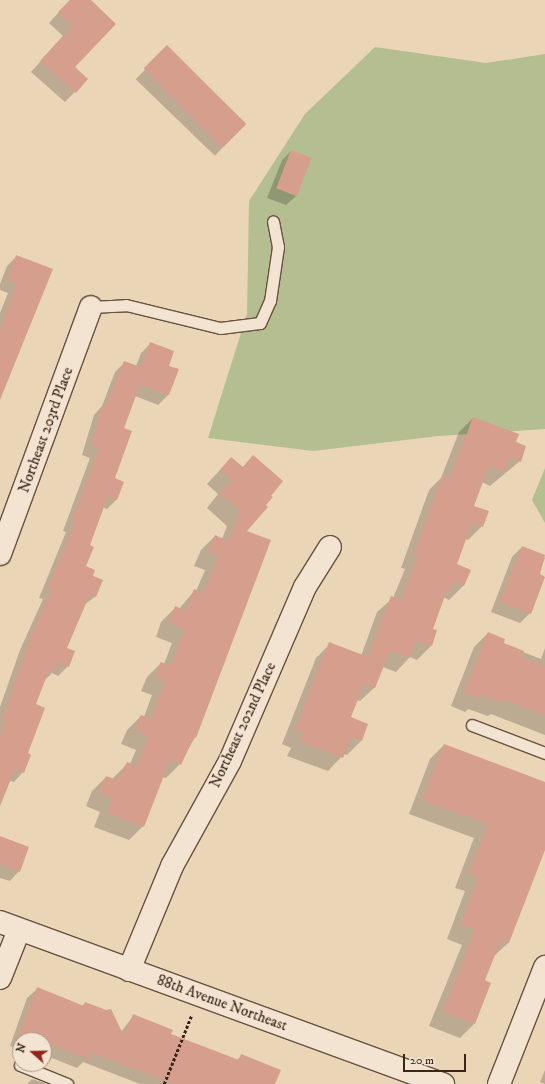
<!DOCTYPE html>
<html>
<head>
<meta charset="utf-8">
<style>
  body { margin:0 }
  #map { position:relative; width:545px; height:1084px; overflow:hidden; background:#ebd5b7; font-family:"IM FELL DW Pica",serif }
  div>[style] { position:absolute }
  .green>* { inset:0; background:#b5be90 }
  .shadow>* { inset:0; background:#0003; transform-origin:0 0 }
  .building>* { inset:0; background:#d69e8c; transform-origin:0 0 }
  .path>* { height:2.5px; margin-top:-1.25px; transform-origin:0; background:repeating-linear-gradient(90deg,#3b2519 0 3px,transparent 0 5px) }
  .roads { filter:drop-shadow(1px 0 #675140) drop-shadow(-1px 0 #675140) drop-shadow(0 1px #675140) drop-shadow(0 -1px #675140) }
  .service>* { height:11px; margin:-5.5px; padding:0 5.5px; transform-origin:5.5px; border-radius:5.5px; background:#f2e4d0 }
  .minor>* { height:22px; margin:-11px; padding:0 11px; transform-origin:11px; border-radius:11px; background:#f2e4d0 }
  .tertiary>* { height:22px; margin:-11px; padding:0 11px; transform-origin:11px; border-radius:11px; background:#f2e4d0 }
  span { translate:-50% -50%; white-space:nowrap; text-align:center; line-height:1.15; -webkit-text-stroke:3px #f2e4d0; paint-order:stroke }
  .street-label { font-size:15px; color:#3b2519 }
  .north { position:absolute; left:12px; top:1032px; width:40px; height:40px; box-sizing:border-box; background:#f2e4d0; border:1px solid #a99887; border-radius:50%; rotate:290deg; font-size:11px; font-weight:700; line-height:16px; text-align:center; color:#3b2519 }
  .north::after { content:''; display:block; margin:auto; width:14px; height:18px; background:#8f2418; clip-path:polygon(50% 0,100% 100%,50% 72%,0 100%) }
  .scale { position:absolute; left:403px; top:1054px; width:63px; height:18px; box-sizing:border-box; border:2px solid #3b2519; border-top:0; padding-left:5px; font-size:12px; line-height:14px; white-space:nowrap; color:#3b2519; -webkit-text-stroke:3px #f2e4d0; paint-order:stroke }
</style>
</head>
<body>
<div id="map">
  <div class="green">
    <i style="clip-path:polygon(375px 47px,486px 63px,545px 54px,545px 429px,439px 436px,313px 451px,208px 438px,247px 314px,249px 201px,305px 114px)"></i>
    <i style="clip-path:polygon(545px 468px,545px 523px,532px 500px)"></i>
  </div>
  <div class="shadow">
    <i style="clip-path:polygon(70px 0,89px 0,73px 67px,87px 79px,65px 102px,31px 72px,63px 36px,49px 23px)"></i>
    <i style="left:167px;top:47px;width:110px;height:45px;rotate:44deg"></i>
    <i style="clip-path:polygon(291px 151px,310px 158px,296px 196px,286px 205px,267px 198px,282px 160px)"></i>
    <i style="clip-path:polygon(16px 257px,51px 270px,0 395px,0 313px,8px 293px,0 290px,0 284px,7px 266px)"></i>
    <i style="clip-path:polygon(150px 344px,167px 366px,178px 370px,168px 395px,158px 405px,135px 396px,123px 429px,113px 479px,117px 499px,107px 509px,102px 507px,88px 546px,85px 567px,91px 577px,96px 596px,84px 605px,66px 648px,68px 666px,58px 676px,52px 673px,44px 681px,34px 705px,23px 772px,14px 782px,10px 781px,0 806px,0 707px,20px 650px,43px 599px,39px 598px,66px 532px,63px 531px,90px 458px,82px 455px,94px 415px,102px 406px,115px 372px,125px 362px,136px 366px,141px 353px)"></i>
    <i style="clip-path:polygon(473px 418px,514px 443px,520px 461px,490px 486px,482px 482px,473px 506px,482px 526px,468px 540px,465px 539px,456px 565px,469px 570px,463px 586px,449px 600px,443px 597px,431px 629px,436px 631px,431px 646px,417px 660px,410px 657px,396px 672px,383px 667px,375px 687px,360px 701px,357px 700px,350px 718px,367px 724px,361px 741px,347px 755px,344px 754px,328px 771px,287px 756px,291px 748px,282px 744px,316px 658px,330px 644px,361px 656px,377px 612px,393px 598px,405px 569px,401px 568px,429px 490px,441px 478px,459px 432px)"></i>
    <i style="clip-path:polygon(253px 456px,270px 496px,246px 531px,195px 737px,180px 764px,166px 778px,162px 777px,143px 826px,129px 840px,94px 827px,100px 812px,86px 806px,92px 791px,106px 777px,112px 779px,128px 763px,130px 764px,136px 750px,121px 744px,127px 730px,141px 716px,144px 717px,152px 695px,141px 691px,147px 677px,161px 663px,164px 664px,172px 643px,156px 637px,161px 622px,175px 608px,179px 609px,194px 591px,196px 591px,205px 570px,194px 566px,201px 550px,215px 536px,222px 539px,227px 526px,207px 508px,218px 494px,207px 484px,231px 458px,242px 468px)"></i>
    <i style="clip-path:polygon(522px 547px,545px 558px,538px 574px,544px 576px,530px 613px,520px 623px,491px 612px,512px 557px)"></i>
    <i style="clip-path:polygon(488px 633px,502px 644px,541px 659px,545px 648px,545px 735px,491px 714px,488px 716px,468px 709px,465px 712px,451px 706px,474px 647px)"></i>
    <i style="clip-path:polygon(444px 745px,545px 783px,545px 844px,508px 943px,493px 957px,484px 981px,490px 983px,474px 1024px,460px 1038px,429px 1026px,462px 945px,447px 939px,465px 891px,455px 888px,474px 838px,409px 814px,430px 759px)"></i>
    <i style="clip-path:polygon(0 837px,19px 871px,10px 881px,0 878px)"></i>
    <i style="clip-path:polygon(37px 989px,82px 1006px,85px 1003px,121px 1032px,134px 1015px,170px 1035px,236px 1061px,242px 1055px,274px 1084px,140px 1084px,83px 1062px,77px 1068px,52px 1058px,47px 1063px,44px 1062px,44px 1040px,20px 1040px,20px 1050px,10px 1046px,27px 998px)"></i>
    <i style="clip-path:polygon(545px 1070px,545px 1084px,540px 1082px)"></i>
    <i style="clip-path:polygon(32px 1079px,47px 1084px,27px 1084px)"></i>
  </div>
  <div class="building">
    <i style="clip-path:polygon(70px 0,91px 0,116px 24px,75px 67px,88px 79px,76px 93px,40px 61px,72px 26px,58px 12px)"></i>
    <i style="left:167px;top:45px;width:112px;height:33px;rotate:45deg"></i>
    <i style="left:291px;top:150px;width:22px;height:41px;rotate:21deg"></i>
    <i style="clip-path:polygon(16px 255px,53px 269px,0 400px,0 331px,17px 283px,7px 279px)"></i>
    <i style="clip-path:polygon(150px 342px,174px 351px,169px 366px,179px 369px,169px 395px,140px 385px,124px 428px,132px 431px,115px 478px,124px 482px,117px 500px,108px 496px,90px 545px,94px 547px,86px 566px,95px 570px,93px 576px,103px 580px,96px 597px,90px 594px,67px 648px,75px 651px,69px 667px,58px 662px,54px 673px,49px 670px,36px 704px,45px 708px,28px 753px,31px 755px,24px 773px,15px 769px,0 805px,0 737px,6px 722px,2px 720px,30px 639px,52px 589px,48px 588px,75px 522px,72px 521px,99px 448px,91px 445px,98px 425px,96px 424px,103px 404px,106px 405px,111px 395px,124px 361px,141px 367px)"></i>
    <i style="clip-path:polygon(473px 417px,519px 434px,516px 442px,526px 446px,521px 462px,510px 458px,505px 472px,489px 466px,474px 506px,489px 511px,483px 527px,472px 523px,457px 564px,471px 570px,464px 586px,453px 582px,450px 591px,447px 590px,433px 629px,437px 630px,432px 646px,417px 641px,410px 658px,390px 651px,375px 688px,364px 684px,351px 717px,368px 724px,362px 741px,351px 738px,343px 758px,301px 742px,304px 733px,295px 730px,329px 642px,368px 657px,391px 596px,401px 600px,418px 555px,414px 554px,443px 475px,450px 478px)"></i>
    <i style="clip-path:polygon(253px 455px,283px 481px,271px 496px,273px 497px,266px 505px,268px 507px,247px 531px,271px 540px,196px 738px,194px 737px,181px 765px,170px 760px,144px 827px,107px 813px,113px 798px,99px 792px,106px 776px,117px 780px,127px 762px,137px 766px,149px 736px,135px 730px,141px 715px,151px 719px,165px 681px,155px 677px,161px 662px,171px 666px,185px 629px,169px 623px,175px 606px,186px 611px,194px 589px,203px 593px,219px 556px,208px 552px,215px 535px,228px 541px,241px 511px,220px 494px,232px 480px,220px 470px,231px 457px,243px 467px)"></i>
    <i style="clip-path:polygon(522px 546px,545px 555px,540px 574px,545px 577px,531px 614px,500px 602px)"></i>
    <i style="clip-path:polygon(488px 632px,505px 639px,504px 643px,524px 651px,521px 657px,545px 666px,545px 715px,504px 700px,503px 703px,482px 695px,480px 698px,464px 692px)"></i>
    <i style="clip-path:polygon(444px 744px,545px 782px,545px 850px,509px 943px,501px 940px,485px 980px,491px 983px,475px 1024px,443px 1012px,475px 930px,461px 925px,478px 877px,469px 874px,488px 824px,422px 800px)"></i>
    <i style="clip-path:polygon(0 836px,29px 847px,20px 872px,0 864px)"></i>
    <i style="clip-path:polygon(37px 987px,84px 1006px,85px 1002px,106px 1010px,111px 1009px,124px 1036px,133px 1014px,173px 1030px,171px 1034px,239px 1060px,241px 1054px,281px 1070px,275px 1084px,175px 1084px,90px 1052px,88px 1059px,48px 1043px,49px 1040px,29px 1040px,19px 1036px)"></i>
  </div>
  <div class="path">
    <i style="left:164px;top:1084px;width:75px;rotate:-68.2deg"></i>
  </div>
  <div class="roads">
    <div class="service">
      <i style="left:91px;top:307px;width:35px;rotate:-3deg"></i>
      <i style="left:126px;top:305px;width:97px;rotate:13.7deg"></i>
      <i style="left:220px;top:328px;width:40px;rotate:-7.1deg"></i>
      <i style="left:260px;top:323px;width:24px;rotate:-66deg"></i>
      <i style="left:270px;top:301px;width:55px;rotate:-81.6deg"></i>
      <i style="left:278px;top:247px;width:26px;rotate:-101deg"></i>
      <i style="left:472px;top:725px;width:78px;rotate:21deg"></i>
      <i style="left:20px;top:1065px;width:51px;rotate:22deg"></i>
    </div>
    <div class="minor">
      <i style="left:0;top:554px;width:263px;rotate:-69.8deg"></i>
      <i style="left:129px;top:970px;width:113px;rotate:-67.5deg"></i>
      <i style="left:172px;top:866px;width:120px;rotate:-61.1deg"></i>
      <i style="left:230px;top:761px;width:189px;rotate:-66.7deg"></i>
      <i style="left:305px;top:587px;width:47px;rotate:-58deg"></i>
      <i style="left:499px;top:1084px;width:126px;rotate:-68.5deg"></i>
    </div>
    <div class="tertiary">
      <i style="left:0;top:922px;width:472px;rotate:20.1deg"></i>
      <i style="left:0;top:978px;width:52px;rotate:-68.4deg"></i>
    </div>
  </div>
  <div class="street-label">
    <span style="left:46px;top:430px;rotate:-70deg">Northeast 203rd Place</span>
    <span style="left:243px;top:725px;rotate:-65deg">Northeast 202nd Place</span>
    <span style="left:222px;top:1003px;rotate:20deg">88th Avenue Northeast</span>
  </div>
  <div class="north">N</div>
  <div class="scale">20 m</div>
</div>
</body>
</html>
